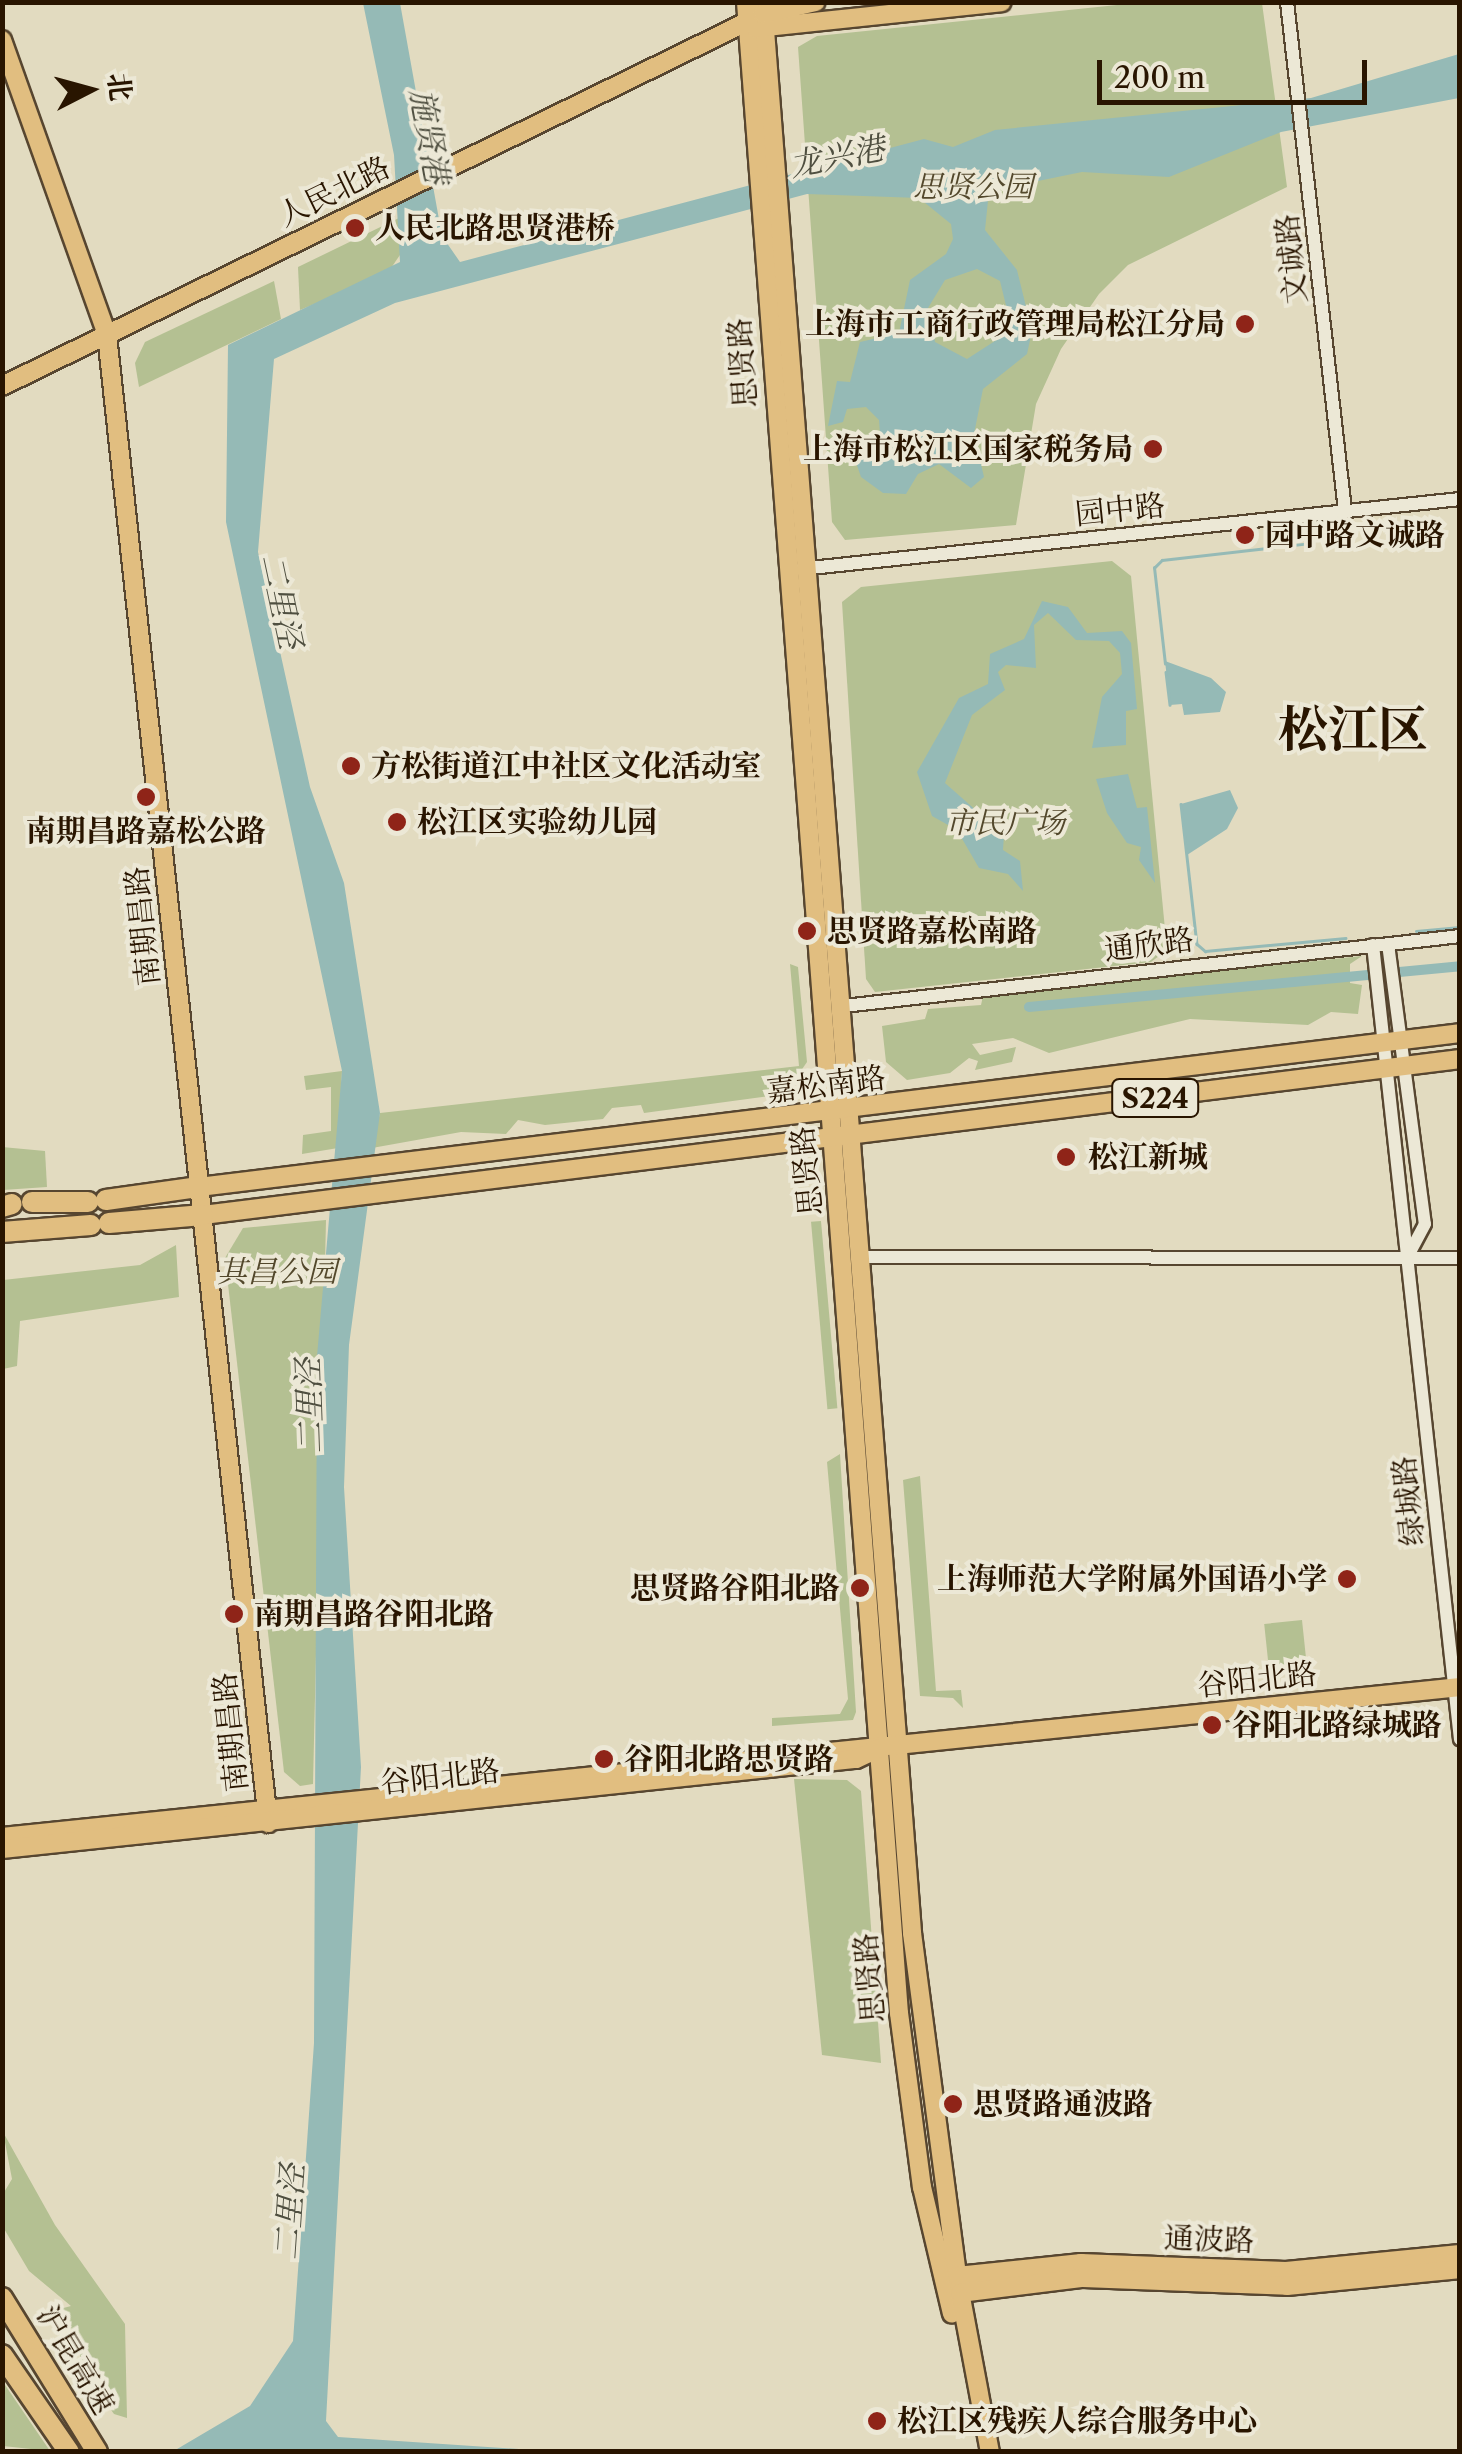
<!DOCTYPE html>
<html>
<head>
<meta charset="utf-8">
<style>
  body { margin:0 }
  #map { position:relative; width:1462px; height:2454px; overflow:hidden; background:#e2dbc0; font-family:"Libre Caslon Text","Noto Serif SC",serif }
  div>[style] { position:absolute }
  .green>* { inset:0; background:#b4c092; transform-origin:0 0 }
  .water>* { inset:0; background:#95bab6 }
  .stream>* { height:2.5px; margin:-1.25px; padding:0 1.25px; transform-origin:1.25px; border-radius:1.25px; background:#95bab6 }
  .canal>* { height:10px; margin:-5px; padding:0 5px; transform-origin:5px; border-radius:5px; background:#95bab6 }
  .roads { filter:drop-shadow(2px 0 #574630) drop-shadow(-2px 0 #574630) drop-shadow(0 2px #574630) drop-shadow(0 -2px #574630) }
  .minor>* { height:12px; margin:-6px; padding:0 6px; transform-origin:6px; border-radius:6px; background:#ece8d6 }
  .major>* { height:18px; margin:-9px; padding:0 9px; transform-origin:9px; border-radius:9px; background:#e1be80 }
  .highway>* { height:20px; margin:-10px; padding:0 10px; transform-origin:10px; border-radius:10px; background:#e1be80 }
  .dots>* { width:28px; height:28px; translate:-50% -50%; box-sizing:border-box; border:5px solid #ece8d6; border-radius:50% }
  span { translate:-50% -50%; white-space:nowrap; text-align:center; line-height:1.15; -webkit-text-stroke:8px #ece8d6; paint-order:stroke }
  .shield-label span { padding:2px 8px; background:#ece8d6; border:2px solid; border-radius:8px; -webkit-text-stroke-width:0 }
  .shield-label { font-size:28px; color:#291500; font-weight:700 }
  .park-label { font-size:30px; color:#53482c; font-style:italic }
  .street-label { font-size:30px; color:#291500 }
  .poi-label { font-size:30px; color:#291500; font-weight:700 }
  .left { translate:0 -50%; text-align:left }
  .right { translate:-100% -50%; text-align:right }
  .water-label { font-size:32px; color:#4f4f40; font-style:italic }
  .town-label { font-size:50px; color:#291500; font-weight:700 }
  .frame { position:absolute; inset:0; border:5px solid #291500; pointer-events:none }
  .north { position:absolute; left:40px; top:40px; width:100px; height:100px; -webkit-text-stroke:8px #ece8d6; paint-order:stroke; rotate:84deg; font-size:28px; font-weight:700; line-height:40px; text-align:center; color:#291500 }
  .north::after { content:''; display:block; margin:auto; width:35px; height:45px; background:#291500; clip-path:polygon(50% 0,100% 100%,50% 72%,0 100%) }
  .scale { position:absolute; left:1097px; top:60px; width:270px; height:45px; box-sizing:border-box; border:5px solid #291500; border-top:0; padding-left:12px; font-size:30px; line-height:35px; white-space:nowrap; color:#291500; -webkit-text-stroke:8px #ece8d6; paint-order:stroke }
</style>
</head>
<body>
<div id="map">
  <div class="green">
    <i style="clip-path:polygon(1136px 3px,1262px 3px,1287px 187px,1128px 265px,1099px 294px,1061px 349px,1036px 404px,1016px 525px,845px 540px,832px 522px,798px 47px,817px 36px)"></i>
    <i style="clip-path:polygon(399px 218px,404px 249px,387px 274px,300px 310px,298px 267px)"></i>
    <i style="clip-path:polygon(274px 281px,281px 319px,139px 387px,135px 363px,145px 342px)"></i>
    <i style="clip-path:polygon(1112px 561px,1131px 576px,1167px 950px,1151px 962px,875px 992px,866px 979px,842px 602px,861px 587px)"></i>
    <i style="clip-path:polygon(1362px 956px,1350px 964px,1350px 983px,1362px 985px,1358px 1014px,1331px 1012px,1308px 1025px,1190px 1019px,1049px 1053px,1013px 1038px,972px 1044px,980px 1055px,1016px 1047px,1012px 1062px,975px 1070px,978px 1061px,969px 1058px,950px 1073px,907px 1080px,886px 1062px,882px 1026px,925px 1019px,928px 1009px,981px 1005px,983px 996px)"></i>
    <i style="clip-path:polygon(790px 964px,798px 967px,807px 1062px,785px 1094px,644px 1113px,641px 1105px,612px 1108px,603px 1119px,545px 1125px,518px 1120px,506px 1134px,461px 1132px,372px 1148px,380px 1113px,799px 1066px)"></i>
    <i style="clip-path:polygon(342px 1071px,338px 1148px,302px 1154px,303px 1135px,331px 1131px,331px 1087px,306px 1090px,304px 1076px)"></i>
    <i style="clip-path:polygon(2px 1147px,45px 1151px,47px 1187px,3px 1190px)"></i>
    <i style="clip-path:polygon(326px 1220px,313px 1784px,300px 1786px,284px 1772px,225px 1258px,243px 1228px)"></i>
    <i style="left:821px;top:1221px;width:188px;height:10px;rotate:85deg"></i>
    <i style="clip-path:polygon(176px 1245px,179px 1297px,20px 1321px,17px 1366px,3px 1369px,3px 1280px,140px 1265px)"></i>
    <i style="clip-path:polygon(840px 1454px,856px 1712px,853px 1720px,772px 1726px,772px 1718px,840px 1714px,848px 1699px,827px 1462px)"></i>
    <i style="clip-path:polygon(920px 1476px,936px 1691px,961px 1690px,963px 1708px,953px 1698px,920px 1696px,903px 1480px)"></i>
    <i style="left:1302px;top:1620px;width:47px;height:38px;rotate:84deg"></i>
    <i style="clip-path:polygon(794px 1779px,847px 1780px,861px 1791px,881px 2063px,822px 2055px)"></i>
    <i style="clip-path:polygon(3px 2132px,55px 2225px,125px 2324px,127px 2418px,114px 2414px,80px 2367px,80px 2341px,57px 2320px,56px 2310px,71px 2306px,29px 2271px,3px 2227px,3px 2194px,12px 2179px)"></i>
    <i style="clip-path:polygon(3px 2382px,50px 2451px,3px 2446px)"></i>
  </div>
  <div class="water">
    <i style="clip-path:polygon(evenodd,363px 3px,400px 3px,442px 236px,460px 262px,924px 139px,953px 147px,995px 130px,1311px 98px,1459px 54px,1459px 98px,1281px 132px,1169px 177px,1082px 172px,989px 191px,985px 230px,1017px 270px,1032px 331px,1027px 354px,983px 389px,974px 434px,984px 477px,971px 488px,939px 464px,918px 474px,906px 494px,883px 493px,861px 477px,850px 445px,867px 445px,880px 433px,879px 420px,866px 407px,847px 409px,843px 422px,828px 426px,837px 381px,850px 382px,860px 342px,899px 333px,910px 280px,946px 254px,953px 239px,951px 224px,919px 198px,807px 194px,395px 303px,274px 359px,258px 552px,310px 787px,344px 883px,380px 1113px,349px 1345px,344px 1487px,361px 1767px,326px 2421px,338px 2437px,548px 2451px,172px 2452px,250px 2406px,293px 2341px,314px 2043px,317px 1356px,342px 1071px,226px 522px,228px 345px,400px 262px,394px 155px,363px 3px,977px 269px,1000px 281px,1012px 330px,967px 359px,935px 342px,928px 308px,945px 280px,977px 269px)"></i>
    <i style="clip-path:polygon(1042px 601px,1068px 607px,1087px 633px,1122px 631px,1131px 643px,1137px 709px,1126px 711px,1126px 745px,1092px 748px,1102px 697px,1122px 674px,1120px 653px,1109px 641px,1076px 640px,1048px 613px,1034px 625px,1036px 668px,1006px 665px,998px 672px,1005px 690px,972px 715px,945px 783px,1004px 835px,1003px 850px,1020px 861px,1023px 891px,1008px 874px,979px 868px,957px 830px,932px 816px,917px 772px,959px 698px,988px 684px,990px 654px,1024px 639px)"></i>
    <i style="clip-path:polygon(1165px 661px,1211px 678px,1226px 692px,1220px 712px,1184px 715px,1182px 704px,1170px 705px)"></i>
    <i style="clip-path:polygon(1128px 774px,1137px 808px,1147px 807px,1155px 883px,1139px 860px,1141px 847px,1127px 843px,1107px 813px,1096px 779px)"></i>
    <i style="clip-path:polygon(1230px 790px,1238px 808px,1227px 829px,1187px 855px,1181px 804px)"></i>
  </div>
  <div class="stream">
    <i style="left:1165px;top:664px;width:97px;rotate:-96.5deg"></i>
    <i style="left:1154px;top:568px;width:11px;rotate:-45deg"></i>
    <i style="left:1162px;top:560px;width:142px;rotate:-6.5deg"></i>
    <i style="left:1166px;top:672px;width:33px;rotate:83deg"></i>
    <i style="left:1181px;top:804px;width:141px;rotate:83.5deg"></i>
    <i style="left:1197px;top:944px;width:11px;rotate:41deg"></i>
    <i style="left:1205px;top:951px;width:141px;rotate:-5.3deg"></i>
    <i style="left:1416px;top:931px;width:44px;rotate:-5.2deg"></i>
  </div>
  <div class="canal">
    <i style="left:1029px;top:1007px;width:433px;rotate:-5.4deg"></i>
  </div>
  <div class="roads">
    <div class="minor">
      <i style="left:1287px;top:2px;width:511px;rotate:83.49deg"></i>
      <i style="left:801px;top:569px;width:663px;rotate:-6.06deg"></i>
      <i style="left:1388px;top:944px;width:282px;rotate:82.5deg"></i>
      <i style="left:1425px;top:1224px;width:38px;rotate:118deg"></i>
      <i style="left:1373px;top:945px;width:799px;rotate:83.75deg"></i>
      <i style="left:844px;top:1006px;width:620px;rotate:-6.48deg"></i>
      <i style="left:861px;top:1257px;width:599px;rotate:0.1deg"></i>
    </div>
    <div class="major">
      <i style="left:746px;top:2px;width:2017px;rotate:85.65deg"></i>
      <i style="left:899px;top:2013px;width:176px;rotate:82.5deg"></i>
      <i style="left:922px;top:2187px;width:130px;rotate:76.7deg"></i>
      <i style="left:750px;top:2px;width:32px;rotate:62deg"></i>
      <i style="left:765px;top:30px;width:1909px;rotate:85.58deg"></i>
      <i style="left:912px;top:1933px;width:346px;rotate:82.5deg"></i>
      <i style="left:957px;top:2276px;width:179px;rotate:79.4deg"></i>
      <i style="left:756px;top:28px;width:247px;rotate:-6deg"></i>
      <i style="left:2px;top:40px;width:313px;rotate:70.4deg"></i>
      <i style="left:107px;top:335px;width:1497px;rotate:83.82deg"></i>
      <i style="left:2px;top:386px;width:847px;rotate:-26.05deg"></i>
      <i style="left:763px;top:14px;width:54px;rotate:-12.8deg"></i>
      <i style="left:199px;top:1187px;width:1270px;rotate:-6.96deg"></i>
      <i style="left:203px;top:1215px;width:1267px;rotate:-7.07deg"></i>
      <i style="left:2px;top:1837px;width:1466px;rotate:-5.87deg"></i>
      <i style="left:2px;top:1849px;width:859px;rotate:-6.02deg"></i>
      <i style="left:856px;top:1759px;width:26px;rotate:-25deg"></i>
      <i style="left:957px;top:2276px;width:125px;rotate:-6deg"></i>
      <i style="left:1081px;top:2263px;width:205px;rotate:2.2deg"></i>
      <i style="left:1286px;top:2271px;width:175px;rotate:-5.6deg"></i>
      <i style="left:960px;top:2293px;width:124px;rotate:-7deg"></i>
      <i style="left:1083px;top:2278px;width:204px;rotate:2.2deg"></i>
      <i style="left:1287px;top:2286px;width:174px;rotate:-5.6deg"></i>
    </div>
    <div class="highway">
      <i style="left:106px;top:1200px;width:94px;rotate:-8deg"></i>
      <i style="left:32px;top:1202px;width:56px"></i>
      <i style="left:2px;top:1207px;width:10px;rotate:-17deg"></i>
      <i style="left:109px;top:1223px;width:94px;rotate:-4.9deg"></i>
      <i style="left:2px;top:1232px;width:89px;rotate:-4.5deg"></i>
      <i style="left:2px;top:2298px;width:181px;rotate:58.3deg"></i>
      <i style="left:2px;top:2355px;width:118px;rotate:55.4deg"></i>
    </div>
  </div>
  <div class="dots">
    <i style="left:355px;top:228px;background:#8f2418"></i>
    <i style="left:1245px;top:324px;background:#8f2418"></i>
    <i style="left:1153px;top:449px;background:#8f2418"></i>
    <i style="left:1245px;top:535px;background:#8f2418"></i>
    <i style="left:351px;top:766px;background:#8f2418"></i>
    <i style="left:146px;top:797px;background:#8f2418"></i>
    <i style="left:397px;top:822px;background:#8f2418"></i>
    <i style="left:807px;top:931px;background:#8f2418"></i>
    <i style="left:1066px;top:1157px;background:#8f2418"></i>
    <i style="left:1347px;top:1579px;background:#8f2418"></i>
    <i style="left:860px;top:1588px;background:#8f2418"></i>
    <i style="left:234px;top:1614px;background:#8f2418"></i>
    <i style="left:1212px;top:1725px;background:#8f2418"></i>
    <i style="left:604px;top:1759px;background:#8f2418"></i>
    <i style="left:953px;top:2104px;background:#8f2418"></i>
    <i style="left:877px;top:2421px;background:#8f2418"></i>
  </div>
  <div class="shield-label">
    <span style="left:1155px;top:1098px">S224</span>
  </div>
  <div class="park-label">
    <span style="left:973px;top:187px">思贤公园</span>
    <span style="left:1005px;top:823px">市民广场</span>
    <span style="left:277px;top:1272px">其昌公园</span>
  </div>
  <div class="street-label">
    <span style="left:334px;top:192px;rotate:-26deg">人民北路</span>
    <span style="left:1292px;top:259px;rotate:-96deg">文诚路</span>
    <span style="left:743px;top:363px;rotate:-94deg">思贤路</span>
    <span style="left:1120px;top:510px;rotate:-6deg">园中路</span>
    <span style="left:143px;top:926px;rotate:-96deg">南期昌路</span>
    <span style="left:1149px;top:945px;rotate:-7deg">通欣路</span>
    <span style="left:826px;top:1085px;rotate:-7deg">嘉松南路</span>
    <span style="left:807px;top:1171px;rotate:-96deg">思贤路</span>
    <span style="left:1409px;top:1501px;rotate:-96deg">绿城路</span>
    <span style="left:1257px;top:1680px;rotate:-6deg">谷阳北路</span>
    <span style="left:231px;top:1732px;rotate:-96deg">南期昌路</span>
    <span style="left:440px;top:1777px;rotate:-6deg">谷阳北路</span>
    <span style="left:870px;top:1978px;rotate:-95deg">思贤路</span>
    <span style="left:1209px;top:2240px;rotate:2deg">通波路</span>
    <span style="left:75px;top:2360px;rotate:59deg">沪昆高速</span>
  </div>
  <div class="poi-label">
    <span class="left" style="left:375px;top:228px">人民北路思贤港桥</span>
    <span class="right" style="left:1225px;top:324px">上海市工商行政管理局松江分局</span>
    <span class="right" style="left:1133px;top:449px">上海市松江区国家税务局</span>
    <span class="left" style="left:1265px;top:535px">园中路文诚路</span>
    <span class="left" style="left:371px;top:766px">方松街道江中社区文化活动室</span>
    <span class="left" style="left:417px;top:822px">松江区实验幼儿园</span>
    <span style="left:146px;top:831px">南期昌路嘉松公路</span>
    <span class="left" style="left:827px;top:931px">思贤路嘉松南路</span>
    <span class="left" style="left:1088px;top:1157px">松江新城</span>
    <span class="right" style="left:1327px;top:1579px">上海师范大学附属外国语小学</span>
    <span class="right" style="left:840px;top:1588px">思贤路谷阳北路</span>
    <span class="left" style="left:254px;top:1614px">南期昌路谷阳北路</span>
    <span class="left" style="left:1232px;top:1725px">谷阳北路绿城路</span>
    <span class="left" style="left:624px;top:1759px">谷阳北路思贤路</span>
    <span class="left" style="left:973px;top:2104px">思贤路通波路</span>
    <span class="left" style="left:897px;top:2421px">松江区残疾人综合服务中心</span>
  </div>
  <div class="water-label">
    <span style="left:429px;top:136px;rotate:80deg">施贤港</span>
    <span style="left:837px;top:157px;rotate:-11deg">龙兴港</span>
    <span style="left:281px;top:601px;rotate:78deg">二里泾</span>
    <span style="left:310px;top:1406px;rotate:-92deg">二里泾</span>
    <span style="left:290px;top:2212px;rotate:-86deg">二里泾</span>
  </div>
  <div class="town-label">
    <span style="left:1353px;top:730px">松江区</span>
  </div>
  <div class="frame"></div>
  <div class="north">北</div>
  <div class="scale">200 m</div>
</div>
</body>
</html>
